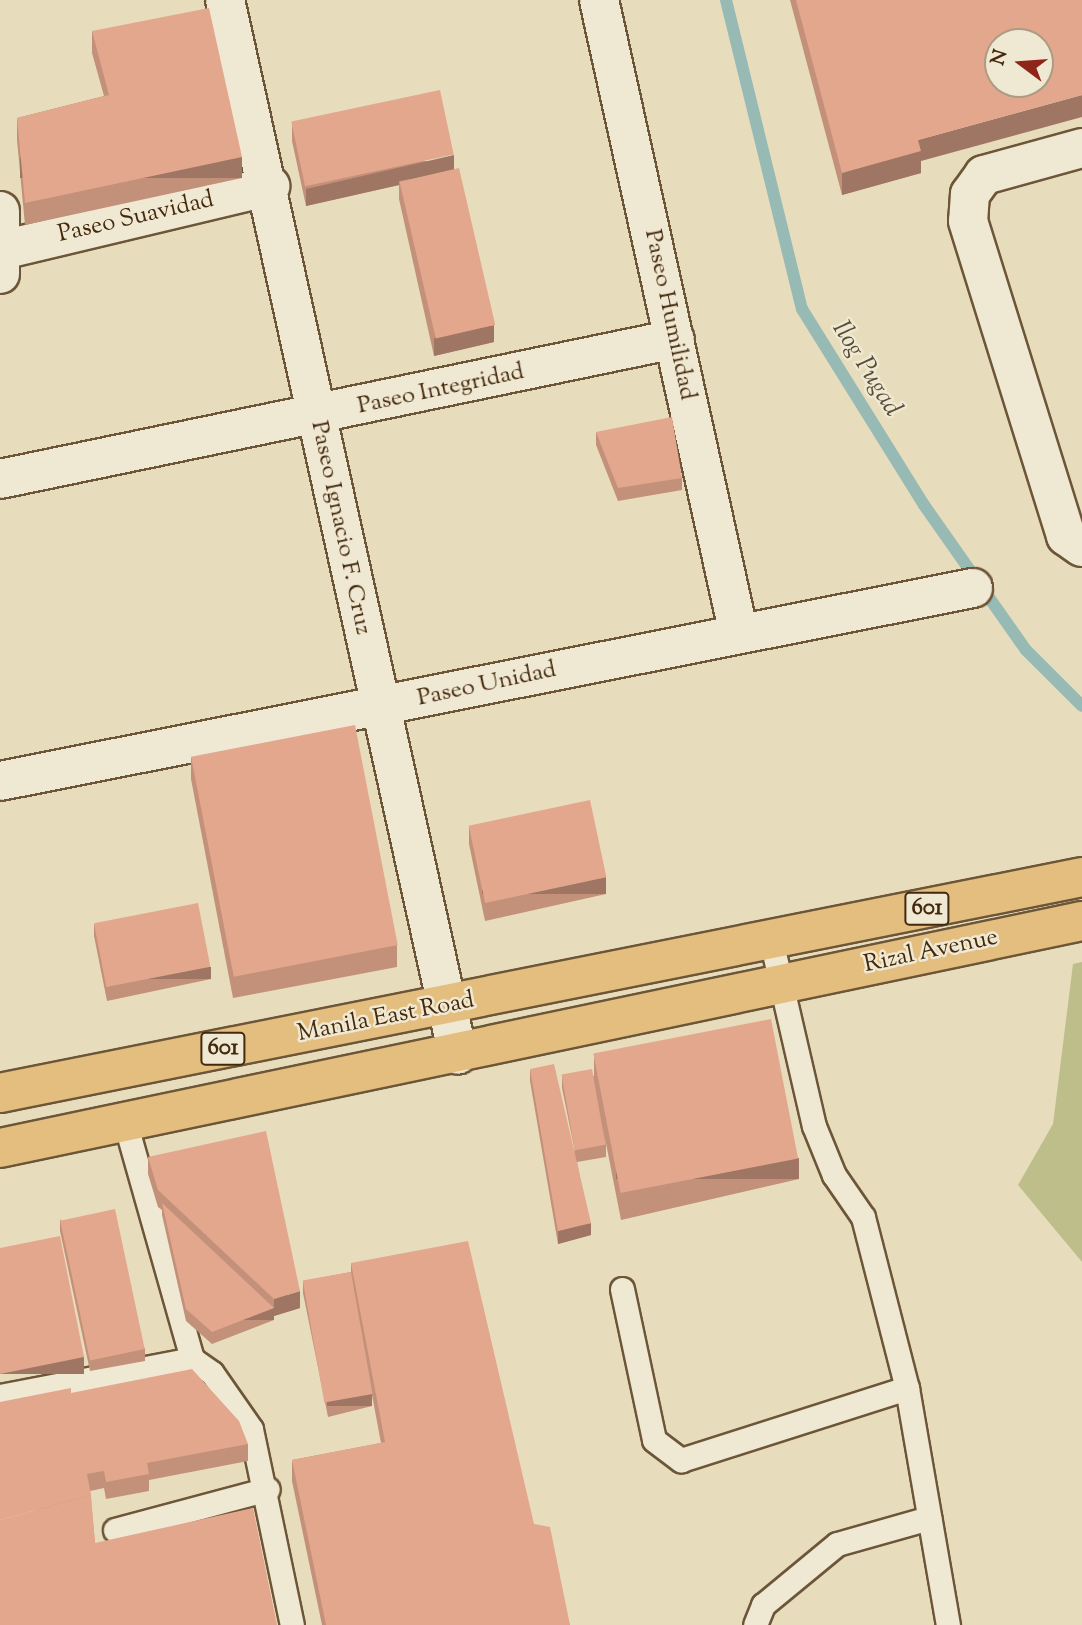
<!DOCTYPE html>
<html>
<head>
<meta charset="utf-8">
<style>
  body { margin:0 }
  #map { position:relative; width:1082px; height:1625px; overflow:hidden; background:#e7dcbc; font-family:"Sorts Mill Goudy",serif }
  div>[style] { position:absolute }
  .green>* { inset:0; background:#bebe8b }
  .stream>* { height:12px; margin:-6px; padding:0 6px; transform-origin:6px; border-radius:6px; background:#97bab5 }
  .roads { filter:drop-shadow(2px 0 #6d5638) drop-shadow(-2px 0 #6d5638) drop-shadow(0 2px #6d5638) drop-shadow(0 -2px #6d5638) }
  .lane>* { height:23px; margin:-11.5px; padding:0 11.5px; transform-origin:11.5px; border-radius:11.5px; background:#efe8d3 }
  .street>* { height:38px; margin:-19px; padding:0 19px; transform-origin:19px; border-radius:19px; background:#efe8d3 }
  .secondary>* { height:38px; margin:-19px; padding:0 19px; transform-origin:19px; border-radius:19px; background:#efe8d3 }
  .primary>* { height:38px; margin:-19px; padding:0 19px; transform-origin:19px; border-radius:19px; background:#e4be7e }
  .wall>* { inset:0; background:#c39079 }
  .shaded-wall>* { inset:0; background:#9f7563; transform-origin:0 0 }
  .building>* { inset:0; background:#e3a78d; transform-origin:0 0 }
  span { translate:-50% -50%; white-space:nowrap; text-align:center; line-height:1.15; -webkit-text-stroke:5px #efe8d3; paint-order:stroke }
  .shield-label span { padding:2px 5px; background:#efe8d3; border:2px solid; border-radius:5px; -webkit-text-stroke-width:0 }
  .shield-label { font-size:23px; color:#44290c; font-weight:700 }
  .street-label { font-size:24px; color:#44290c }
  .water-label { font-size:26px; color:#594d36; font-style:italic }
  .north { position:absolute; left:984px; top:28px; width:70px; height:70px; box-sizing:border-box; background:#efe8d3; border:2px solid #ab9c83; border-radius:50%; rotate:286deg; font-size:19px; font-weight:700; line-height:28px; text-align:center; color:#44290c }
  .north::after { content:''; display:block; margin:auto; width:24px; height:32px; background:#8f2418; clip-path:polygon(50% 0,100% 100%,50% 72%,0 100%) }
</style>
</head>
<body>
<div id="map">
  <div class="green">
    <i style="clip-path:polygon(1082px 962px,1082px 1262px,1018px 1185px,1053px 1124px,1073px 964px)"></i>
  </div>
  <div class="stream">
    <i style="left:726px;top:0;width:318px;rotate:76.2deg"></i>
    <i style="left:802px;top:309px;width:231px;rotate:58.1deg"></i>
    <i style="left:924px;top:505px;width:177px;rotate:54.9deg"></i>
    <i style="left:1026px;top:650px;width:79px;rotate:45deg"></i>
  </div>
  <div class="roads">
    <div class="lane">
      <i style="left:771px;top:940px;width:191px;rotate:77deg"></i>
      <i style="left:814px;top:1126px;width:53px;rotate:67.8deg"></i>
      <i style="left:834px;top:1175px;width:51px;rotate:55.4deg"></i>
      <i style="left:863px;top:1217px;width:177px;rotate:75.6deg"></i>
      <i style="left:907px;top:1388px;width:241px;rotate:80.2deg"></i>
      <i style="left:125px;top:1122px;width:246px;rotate:74.2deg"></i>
      <i style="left:192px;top:1359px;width:24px;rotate:35deg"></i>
      <i style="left:212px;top:1373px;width:68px;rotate:55.1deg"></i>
      <i style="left:251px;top:1429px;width:200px;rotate:78.2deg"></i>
      <i style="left:622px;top:1289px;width:154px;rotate:78deg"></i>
      <i style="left:654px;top:1440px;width:34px;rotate:37deg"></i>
      <i style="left:681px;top:1460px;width:237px;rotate:-17.7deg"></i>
      <i style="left:0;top:1396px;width:196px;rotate:-10.9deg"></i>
      <i style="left:115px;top:1530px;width:158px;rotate:-15deg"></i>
      <i style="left:755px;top:1625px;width:22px;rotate:-68deg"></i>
      <i style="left:763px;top:1605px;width:96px;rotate:-39.5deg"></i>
      <i style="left:837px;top:1544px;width:96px;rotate:-15.8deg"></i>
    </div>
    <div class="street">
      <i style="left:599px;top:0;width:645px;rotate:77.56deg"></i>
      <i style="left:1082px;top:148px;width:102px;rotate:164.6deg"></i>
      <i style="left:984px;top:175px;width:24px;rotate:126deg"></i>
      <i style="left:970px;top:194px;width:27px;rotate:94deg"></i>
      <i style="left:968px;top:221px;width:330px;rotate:72.7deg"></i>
      <i style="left:1066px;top:536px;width:19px;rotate:35deg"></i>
      <i style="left:0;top:211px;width:63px;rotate:90deg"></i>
      <i style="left:2px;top:250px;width:276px;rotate:-13.4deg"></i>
      <i style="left:0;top:479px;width:689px;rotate:-11.72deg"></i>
      <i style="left:0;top:781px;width:992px;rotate:-11.22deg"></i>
    </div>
    <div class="secondary">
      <i style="left:225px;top:0;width:1080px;rotate:77.55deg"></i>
    </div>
    <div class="primary">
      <i style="left:0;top:1093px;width:1103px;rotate:-11.29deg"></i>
      <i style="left:0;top:1148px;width:1106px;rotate:-11.85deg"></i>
    </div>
  </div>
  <div class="wall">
    <i style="clip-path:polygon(790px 0,892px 0,921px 161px,921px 173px,842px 195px)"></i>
    <i style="clip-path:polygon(92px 31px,242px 178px,25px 225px,17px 140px,17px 118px,104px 96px,92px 53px)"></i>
    <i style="clip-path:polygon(292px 124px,454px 169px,494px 342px,434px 356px,399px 199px,399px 185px,306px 206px,292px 141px)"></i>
    <i style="clip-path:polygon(596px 432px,682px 478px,682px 490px,618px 501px,596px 445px)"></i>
    <i style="clip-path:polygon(191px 757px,397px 945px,397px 967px,233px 998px,191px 779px)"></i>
    <i style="clip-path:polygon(469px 827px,606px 894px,485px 921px,469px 844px)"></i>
    <i style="clip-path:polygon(94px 924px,211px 979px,107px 1001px,94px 936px)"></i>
    <i style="clip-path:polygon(594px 1058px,799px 1179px,621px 1220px,603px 1128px,606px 1145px,606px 1157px,577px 1162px,591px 1235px,558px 1244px,530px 1081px,530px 1069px,575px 1152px,562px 1088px,562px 1076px,594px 1076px)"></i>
    <i style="clip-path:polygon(148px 1157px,300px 1308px,274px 1316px,274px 1320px,212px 1344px,186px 1321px,162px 1215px,162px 1210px,158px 1207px,148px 1174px)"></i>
    <i style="clip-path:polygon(60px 1219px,145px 1349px,145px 1361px,90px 1371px,60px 1231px)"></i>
    <i style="clip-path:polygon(351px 1263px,534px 1524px,570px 1625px,322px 1625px,292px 1481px,292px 1460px,381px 1443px,372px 1395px,372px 1406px,328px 1417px,303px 1293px,303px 1281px,351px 1272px)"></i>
    <i style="clip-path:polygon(71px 1393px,248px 1444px,248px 1461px,149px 1480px,149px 1491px,106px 1499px,104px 1488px,90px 1491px,95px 1543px,0 1625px)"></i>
  </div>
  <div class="shaded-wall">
    <i style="clip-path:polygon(1082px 95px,1082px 117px,921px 161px,921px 173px,842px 195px,842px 173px,918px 140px)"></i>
    <i style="clip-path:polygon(454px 155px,454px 172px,399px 181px,399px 185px,306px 206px,306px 189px)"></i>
    <i style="left:242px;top:157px;width:21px;height:222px;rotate:90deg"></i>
    <i style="clip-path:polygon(494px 325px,494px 342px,434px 356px,434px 338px)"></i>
    <i style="left:606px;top:877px;width:17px;height:124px;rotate:90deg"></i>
    <i style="left:211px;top:967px;width:12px;height:106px;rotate:90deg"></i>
    <i style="left:799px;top:1158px;width:21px;height:183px;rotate:90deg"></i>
    <i style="clip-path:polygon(591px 1223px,591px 1235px,558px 1244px,558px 1231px)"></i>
    <i style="clip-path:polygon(300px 1291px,300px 1308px,274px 1316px,274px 1299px)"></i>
    <i style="left:274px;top:1308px;width:12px;height:66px;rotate:90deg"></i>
    <i style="left:84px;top:1357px;width:17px;height:86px;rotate:90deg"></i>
    <i style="left:372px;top:1394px;width:12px;height:45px;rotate:90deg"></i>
  </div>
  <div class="building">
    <i style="clip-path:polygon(evenodd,796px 0,1082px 0,1082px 95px,918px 140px,921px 151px,842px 173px,796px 0,998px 42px,1040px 42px,1040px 84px,998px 84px,998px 42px)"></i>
    <i style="clip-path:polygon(209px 8px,242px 157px,25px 203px,17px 118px,109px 95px,92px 31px)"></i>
    <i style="left:440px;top:90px;width:66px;height:152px;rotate:78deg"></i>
    <i style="left:459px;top:168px;width:161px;height:61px;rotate:77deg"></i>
    <i style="clip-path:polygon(672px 417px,682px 478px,618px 488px,596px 432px)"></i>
    <i style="left:355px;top:725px;width:224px;height:167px;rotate:79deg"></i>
    <i style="left:590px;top:800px;width:79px;height:124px;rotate:78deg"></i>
    <i style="left:198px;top:903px;width:65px;height:106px;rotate:79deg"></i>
    <i style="left:771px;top:1019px;width:142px;height:181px;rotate:79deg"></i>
    <i style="clip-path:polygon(554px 1064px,591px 1223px,558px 1231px,530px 1069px)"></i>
    <i style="left:592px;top:1069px;width:77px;height:31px;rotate:80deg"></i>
    <i style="clip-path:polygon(266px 1131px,300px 1291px,274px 1299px,158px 1190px,148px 1157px)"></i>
    <i style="clip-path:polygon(162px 1203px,274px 1308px,212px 1332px,186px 1309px)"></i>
    <i style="left:115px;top:1209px;width:143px;height:56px;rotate:78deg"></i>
    <i style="clip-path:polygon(60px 1236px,84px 1357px,0 1374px,0 1248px)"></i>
    <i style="clip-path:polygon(468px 1241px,534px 1524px,550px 1527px,570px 1625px,326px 1625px,292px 1460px,385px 1442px,351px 1263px)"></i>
    <i style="left:351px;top:1272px;width:124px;height:49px;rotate:80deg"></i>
    <i style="clip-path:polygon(192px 1369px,239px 1421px,248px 1444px,147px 1463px,149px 1474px,106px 1482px,104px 1471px,87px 1474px,91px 1495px,0 1520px,0 1402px,71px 1388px,71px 1393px)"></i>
    <i style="clip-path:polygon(91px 1495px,95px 1543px,253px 1508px,277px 1625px,0 1625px,0 1520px)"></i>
  </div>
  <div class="shield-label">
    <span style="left:927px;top:909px">601</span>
    <span style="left:223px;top:1049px">601</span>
  </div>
  <div class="street-label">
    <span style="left:136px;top:218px;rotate:-13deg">Paseo Suavidad</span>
    <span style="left:669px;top:315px;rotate:78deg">Paseo Humilidad</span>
    <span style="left:441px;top:390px;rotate:-12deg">Paseo Integridad</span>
    <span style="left:340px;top:528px;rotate:78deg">Paseo Ignacio F. Cruz</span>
    <span style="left:487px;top:685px;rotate:-12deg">Paseo Unidad</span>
    <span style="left:931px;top:952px;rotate:-12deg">Rizal Avenue</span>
    <span style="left:386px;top:1018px;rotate:-11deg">Manila East Road</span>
  </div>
  <div class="water-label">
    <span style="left:866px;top:369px;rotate:58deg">Ilog Pugad</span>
  </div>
  <div class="north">N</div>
</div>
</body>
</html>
